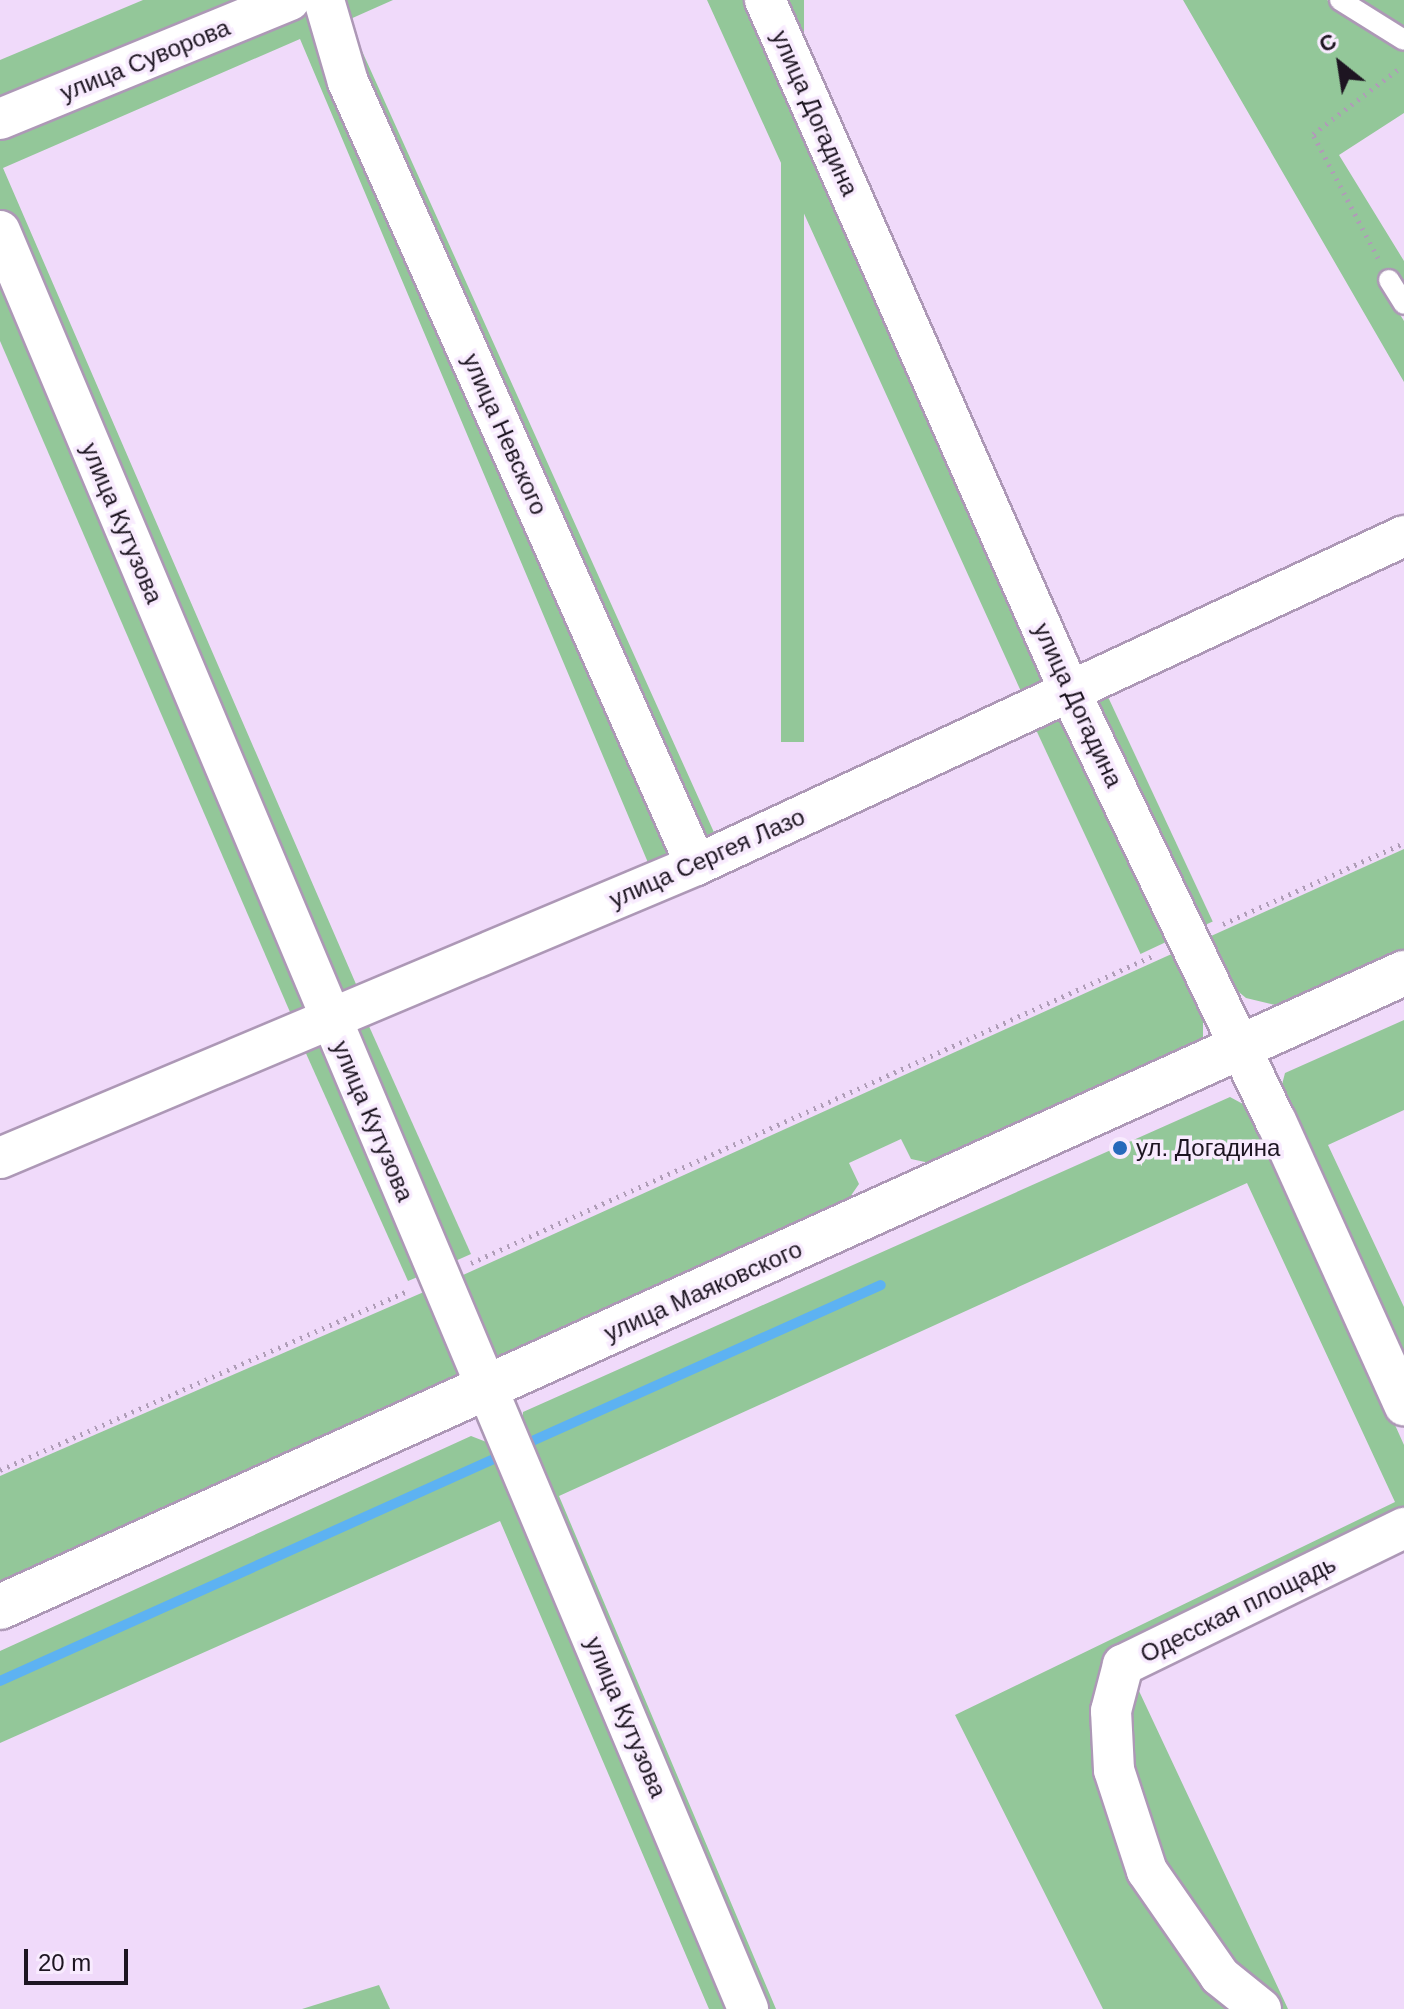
<!DOCTYPE html>
<html>
<head>
<meta charset="utf-8">
<style>
  body { margin:0 }
  #map { position:relative; width:1404px; height:2009px; overflow:hidden; background:#f0dafa; font-family:Helvetica,sans-serif }
  div>[style] { position:absolute }
  .green>* { inset:0; background:#93c799; transform-origin:0 0 }
  .stream>* { height:10px; margin:-5px; padding:0 5px; transform-origin:5px; border-radius:5px; background:#5db2f2 }
  .path>* { height:5px; margin-top:-2.5px; transform-origin:0; background:repeating-linear-gradient(90deg,#af9db7 0 2px,transparent 0 8px) }
  .roads { filter:drop-shadow(2px 0 #ad98b6) drop-shadow(-2px 0 #ad98b6) drop-shadow(0 2px #ad98b6) drop-shadow(0 -2px #ad98b6) }
  .lane>* { height:20px; margin:-10px; padding:0 10px; transform-origin:10px; border-radius:10px; background:#fff }
  .street>* { height:40px; margin:-20px; padding:0 20px; transform-origin:20px; border-radius:20px; background:#fff }
  .secondary>* { height:44px; margin:-22px; padding:0 22px; transform-origin:22px; border-radius:22px; background:#fff }
  .dots>* { width:22px; height:22px; translate:-50% -50%; box-sizing:border-box; border:4px solid #f8ebfe; border-radius:50% }
  span { translate:-50% -50%; white-space:nowrap; text-align:center; line-height:1.15; -webkit-text-stroke:7px #f8ebfe; paint-order:stroke }
  .street-label { font-size:24px; color:#1d1521 }
  .poi-label { font-size:24px; color:#1d1521 }
  .left { translate:0 -50%; text-align:left }
  .north { position:absolute; left:1300px; top:24px; width:80px; height:80px; -webkit-text-stroke:6px #f8ebfe; paint-order:stroke; rotate:330deg; font-size:22px; font-weight:700; line-height:32px; text-align:center; color:#1d1521 }
  .north::after { content:''; display:block; margin:auto; width:28px; height:36px; background:#1d1521; clip-path:polygon(50% 0,100% 100%,50% 72%,0 100%) }
  .scale { position:absolute; left:24px; top:1949px; width:104px; height:36px; box-sizing:border-box; border:4px solid #1d1521; border-top:0; padding-left:10px; font-size:24px; line-height:28px; white-space:nowrap; color:#1d1521; -webkit-text-stroke:6px #f8ebfe; paint-order:stroke }
</style>
</head>
<body>
<div id="map">
  <div class="green">
    <i style="clip-path:polygon(143px 0,260px 0,0 107px,0 60px)"></i>
    <i style="clip-path:polygon(evenodd,311px 0,686px 861px,336px 1013px,0 213px,0 129px,311px 0,300px 39px,649px 865px,359px 991px,3px 168px,300px 39px)"></i>
    <i style="clip-path:polygon(334px 0,393px 0,348px 20px,717px 839px,1024px 698px,707px 0,752px 0,1055px 690px,700px 855px)"></i>
    <i style="left:781px;top:0;width:23px;height:742px"></i>
    <i style="clip-path:polygon(1183px 0,1327px 0,1404px 50px,1404px 113px,1339px 155px,1404px 261px,1404px 291px,1393px 274px,1379px 280px,1404px 321px,1404px 382px)"></i>
    <i style="clip-path:polygon(1357px 0,1404px 0,1404px 29px)"></i>
    <i style="clip-path:polygon(0 251px,319px 1020px,293px 1019px,0 341px)"></i>
    <i style="left:1102px;top:684px;width:262px;height:18px;rotate:65deg"></i>
    <i style="left:1061px;top:703px;width:261px;height:34px;rotate:65deg"></i>
    <i style="clip-path:polygon(1404px 849px,1404px 955px,1287px 1008px,1246px 998px,1222px 978px,1200px 941px)"></i>
    <i style="clip-path:polygon(1176px 952px,1203px 1012px,1203px 1046px,939px 1165px,911px 1159px,901px 1139px,849px 1163px,859px 1184px,841px 1210px,500px 1362px,482px 1346px,452px 1280px)"></i>
    <i style="clip-path:polygon(364px 1015px,471px 1254px,444px 1266px,341px 1025px)"></i>
    <i style="clip-path:polygon(1404px 1020px,1404px 1110px,1328px 1145px,1404px 1307px,1404px 1365px,1279px 1096px,1285px 1073px)"></i>
    <i style="clip-path:polygon(325px 1034px,427px 1273px,408px 1281px,304px 1049px)"></i>
    <i style="clip-path:polygon(1230px 1097px,1254px 1110px,1404px 1445px,1404px 1546px,1132px 1676px,1288px 2009px,1103px 2009px,955px 1715px,1395px 1502px,1247px 1183px,559px 1496px,776px 2009px,762px 2009px,521px 1441px,523px 1412px)"></i>
    <i style="clip-path:polygon(433px 1288px,462px 1380px,0 1589px,0 1476px)"></i>
    <i style="clip-path:polygon(471px 1436px,502px 1448px,731px 2009px,709px 2009px,500px 1521px,0 1743px,0 1651px)"></i>
    <i style="clip-path:polygon(379px 1985px,390px 2009px,302px 2009px)"></i>
  </div>
  <div class="stream">
    <i style="left:521px;top:1446px;width:394px;rotate:-24.1deg"></i>
    <i style="left:0;top:1681px;width:556px;rotate:-24.21deg"></i>
  </div>
  <div class="path">
    <i style="left:1378px;top:258px;width:140px;rotate:-117.7deg"></i>
    <i style="left:1313px;top:134px;width:109px;rotate:-37.2deg"></i>
    <i style="left:1223px;top:924px;width:198px;rotate:-24.1deg"></i>
    <i style="left:471px;top:1263px;width:750px;rotate:-24.24deg"></i>
    <i style="left:0;top:1470px;width:445px;rotate:-23.7deg"></i>
  </div>
  <div class="roads">
    <div class="lane">
      <i style="left:1340px;top:0;width:75px;rotate:32deg"></i>
      <i style="left:1389px;top:280px;width:28px;rotate:58deg"></i>
    </div>
    <div class="street">
      <i style="left:324px;top:0;width:85px;rotate:73.7deg"></i>
      <i style="left:348px;top:82px;width:857px;rotate:66.04deg"></i>
      <i style="left:765px;top:0;width:756px;rotate:66.21deg"></i>
      <i style="left:1070px;top:692px;width:476px;rotate:64.4deg"></i>
      <i style="left:1276px;top:1121px;width:312px;rotate:65.7deg"></i>
      <i style="left:0;top:119px;width:313px;rotate:-22.3deg"></i>
      <i style="left:0;top:231px;width:1929px;rotate:67.18deg"></i>
      <i style="left:0;top:1158px;width:755px;rotate:-22.83deg"></i>
      <i style="left:696px;top:865px;width:781px;rotate:-24.92deg"></i>
      <i style="left:1261px;top:2009px;width:53px;rotate:-141.2deg"></i>
      <i style="left:1220px;top:1976px;width:128px;rotate:-124.8deg"></i>
      <i style="left:1147px;top:1871px;width:106px;rotate:-108.1deg"></i>
      <i style="left:1114px;top:1770px;width:59px;rotate:-92.9deg"></i>
      <i style="left:1111px;top:1711px;width:48px;rotate:-75.4deg"></i>
      <i style="left:1123px;top:1665px;width:313px;rotate:-26deg"></i>
    </div>
    <div class="secondary">
      <i style="left:0;top:1607px;width:1541px;rotate:-24.3deg"></i>
    </div>
  </div>
  <div class="dots">
    <i style="left:1120px;top:1148px;background:#266abb"></i>
  </div>
  <div class="street-label">
    <span style="left:145px;top:60px;rotate:-22deg">улица Суворова</span>
    <span style="left:815px;top:113px;rotate:66deg">улица Догадина</span>
    <span style="left:505px;top:434px;rotate:66deg">улица Невского</span>
    <span style="left:122px;top:523px;rotate:67deg">улица Кутузова</span>
    <span style="left:1078px;top:705px;rotate:65deg">улица Догадина</span>
    <span style="left:707px;top:858px;rotate:-24deg">улица Сергея Лазо</span>
    <span style="left:373px;top:1121px;rotate:67deg">улица Кутузова</span>
    <span style="left:703px;top:1291px;rotate:-24deg">улица Маяковского</span>
    <span style="left:1238px;top:1609px;rotate:-26deg">Одесская площадь</span>
    <span style="left:626px;top:1717px;rotate:67deg">улица Кутузова</span>
  </div>
  <div class="poi-label">
    <span class="left" style="left:1136px;top:1148px">ул. Догадина</span>
  </div>
  <div class="north">С</div>
  <div class="scale">20 m</div>
</div>
</body>
</html>
